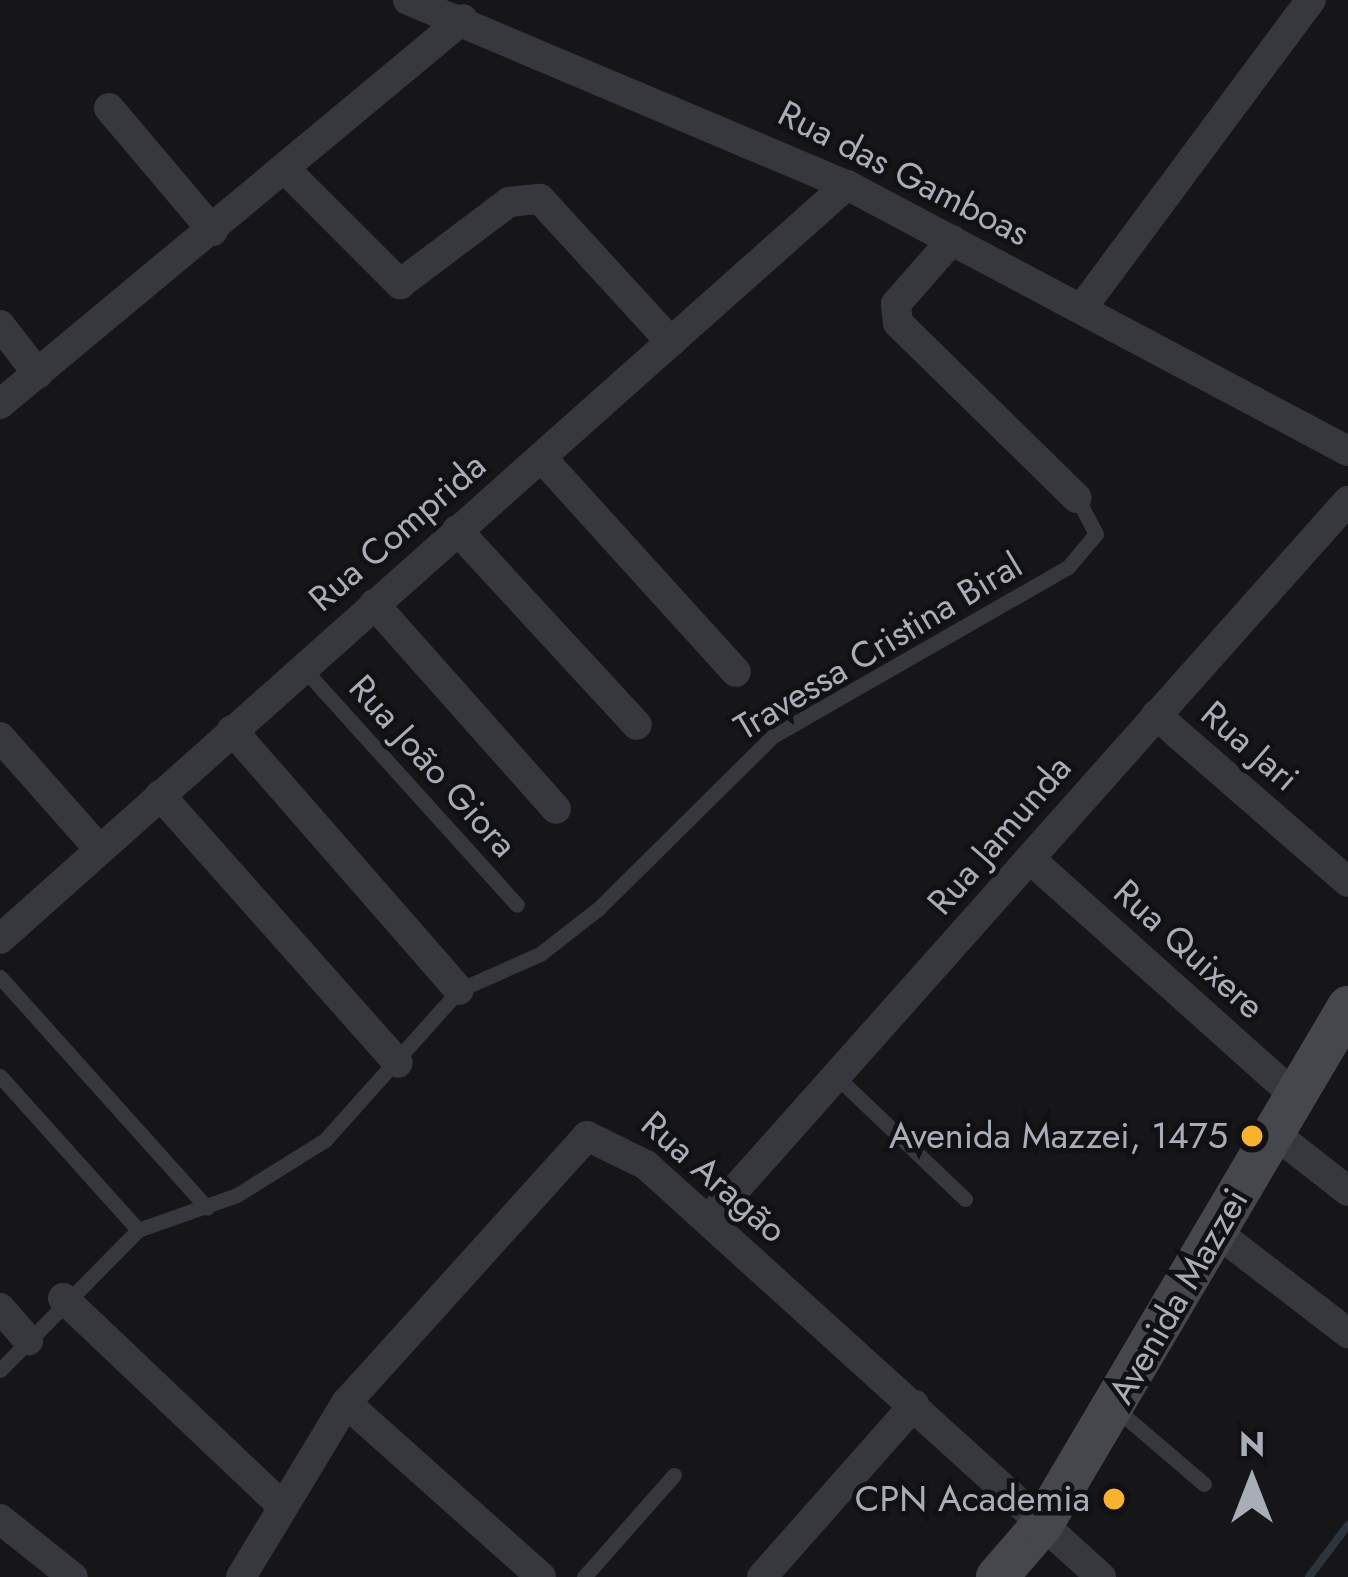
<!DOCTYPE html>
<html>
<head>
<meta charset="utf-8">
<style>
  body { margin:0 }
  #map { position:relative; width:1348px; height:1577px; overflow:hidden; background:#161618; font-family:Jost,sans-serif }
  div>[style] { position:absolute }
  .stream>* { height:8px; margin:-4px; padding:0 4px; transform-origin:4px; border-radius:4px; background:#2c353d }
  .lane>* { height:15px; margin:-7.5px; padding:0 7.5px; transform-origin:7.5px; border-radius:7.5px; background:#37383d }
  .street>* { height:30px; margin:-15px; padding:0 15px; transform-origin:15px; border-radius:15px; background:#37383d }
  .secondary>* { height:42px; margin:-21px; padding:0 21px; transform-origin:21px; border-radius:21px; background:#45474d }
  .dots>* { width:33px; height:33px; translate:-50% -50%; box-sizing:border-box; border:6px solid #111113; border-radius:50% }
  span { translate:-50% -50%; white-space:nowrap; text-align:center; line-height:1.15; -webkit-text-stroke:9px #111113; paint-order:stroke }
  .street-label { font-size:36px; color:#a8adb8 }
  .poi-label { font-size:36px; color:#a8adb8 }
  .right { translate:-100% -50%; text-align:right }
  .north { position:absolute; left:1192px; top:1421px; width:120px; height:120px; -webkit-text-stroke:9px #111113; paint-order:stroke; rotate:0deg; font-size:33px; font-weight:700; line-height:48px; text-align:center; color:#a8adb8 }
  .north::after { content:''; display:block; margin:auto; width:42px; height:54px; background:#a8adb8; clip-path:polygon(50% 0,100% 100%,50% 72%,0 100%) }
</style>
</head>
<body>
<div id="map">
  <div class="stream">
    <i style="left:1309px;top:1577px;width:65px;rotate:-53.1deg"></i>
  </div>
  <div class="lane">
    <i style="left:303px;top:668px;width:319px;rotate:47.9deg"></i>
    <i style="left:0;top:977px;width:310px;rotate:48.1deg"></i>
    <i style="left:0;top:1076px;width:207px;rotate:48.1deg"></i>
    <i style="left:837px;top:1077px;width:177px;rotate:43.6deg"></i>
    <i style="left:0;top:1370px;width:197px;rotate:-45.4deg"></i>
    <i style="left:138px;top:1230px;width:105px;rotate:-19.5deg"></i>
    <i style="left:237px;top:1195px;width:104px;rotate:-32deg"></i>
    <i style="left:325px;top:1140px;width:201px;rotate:-48.2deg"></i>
    <i style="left:459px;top:990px;width:89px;rotate:-24deg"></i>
    <i style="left:540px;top:954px;width:75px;rotate:-37.9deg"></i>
    <i style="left:599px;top:908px;width:245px;rotate:-44.7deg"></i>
    <i style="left:773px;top:736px;width:340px;rotate:-29.8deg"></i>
    <i style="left:1068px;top:567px;width:43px;rotate:-49.7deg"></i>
    <i style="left:1096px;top:534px;width:41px;rotate:-117.8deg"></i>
    <i style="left:1115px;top:1408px;width:117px;rotate:40.5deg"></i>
    <i style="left:584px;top:1577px;width:136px;rotate:-48.6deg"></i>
  </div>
  <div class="street">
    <i style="left:408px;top:0;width:476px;rotate:22.9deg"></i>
    <i style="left:847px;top:185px;width:567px;rotate:27.97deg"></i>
    <i style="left:109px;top:108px;width:161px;rotate:49.8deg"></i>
    <i style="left:290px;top:174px;width:156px;rotate:45deg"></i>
    <i style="left:400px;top:284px;width:136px;rotate:-37deg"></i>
    <i style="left:509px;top:202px;width:31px;rotate:-6deg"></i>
    <i style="left:540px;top:199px;width:194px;rotate:47.5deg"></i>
    <i style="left:952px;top:240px;width:85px;rotate:131.2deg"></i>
    <i style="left:896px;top:304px;width:19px;rotate:84deg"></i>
    <i style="left:898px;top:323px;width:250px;rotate:44.4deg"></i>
    <i style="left:1082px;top:308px;width:384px;rotate:-53.4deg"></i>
    <i style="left:0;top:325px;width:62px;rotate:52.2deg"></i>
    <i style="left:0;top:404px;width:602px;rotate:-39.74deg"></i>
    <i style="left:541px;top:457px;width:290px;rotate:47.8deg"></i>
    <i style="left:457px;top:530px;width:265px;rotate:47.3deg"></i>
    <i style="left:374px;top:604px;width:274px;rotate:48.4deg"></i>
    <i style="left:1156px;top:715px;width:254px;rotate:41deg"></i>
    <i style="left:232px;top:730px;width:345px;rotate:48.9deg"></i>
    <i style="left:0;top:737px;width:149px;rotate:48.5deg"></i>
    <i style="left:160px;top:795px;width:358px;rotate:48.4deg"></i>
    <i style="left:1030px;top:859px;width:357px;rotate:41.8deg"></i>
    <i style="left:0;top:939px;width:1134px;rotate:-41.68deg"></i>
    <i style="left:1274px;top:1133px;width:94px;rotate:38.1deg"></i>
    <i style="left:708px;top:1220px;width:963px;rotate:-48.33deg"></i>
    <i style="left:1215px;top:1231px;width:168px;rotate:37.5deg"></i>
    <i style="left:63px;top:1298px;width:301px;rotate:43.5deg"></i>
    <i style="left:0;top:1308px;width:43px;rotate:48.8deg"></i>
    <i style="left:346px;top:1403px;width:261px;rotate:41.7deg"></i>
    <i style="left:0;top:1519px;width:93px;rotate:38.5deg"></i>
    <i style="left:241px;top:1577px;width:203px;rotate:-58.9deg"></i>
    <i style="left:346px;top:1403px;width:360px;rotate:-47.9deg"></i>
    <i style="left:587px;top:1136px;width:66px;rotate:26.2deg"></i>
    <i style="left:646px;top:1165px;width:614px;rotate:42.16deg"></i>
    <i style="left:762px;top:1577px;width:230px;rotate:-48.5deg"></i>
  </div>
  <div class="secondary">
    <i style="left:997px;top:1577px;width:69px;rotate:-49.1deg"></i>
    <i style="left:1042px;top:1525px;width:602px;rotate:-59.43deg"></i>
  </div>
  <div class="dots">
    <i style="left:1252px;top:1136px;background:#f7b32f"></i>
    <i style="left:1114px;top:1499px;background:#f7b32f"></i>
  </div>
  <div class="street-label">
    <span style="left:904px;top:173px;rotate:27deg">Rua das Gamboas</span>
    <span style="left:397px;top:532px;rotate:-41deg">Rua Comprida</span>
    <span style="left:878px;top:646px;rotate:-31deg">Travessa Cristina Biral</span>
    <span style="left:1250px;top:746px;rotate:41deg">Rua Jari</span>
    <span style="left:433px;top:766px;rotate:48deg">Rua João Giora</span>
    <span style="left:999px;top:835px;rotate:-49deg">Rua Jamunda</span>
    <span style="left:1189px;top:949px;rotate:42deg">Rua Quixere</span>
    <span style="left:714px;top:1177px;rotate:41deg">Rua Aragão</span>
    <span style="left:1178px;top:1296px;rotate:-60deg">Avenida Mazzei</span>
  </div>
  <div class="poi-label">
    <span class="right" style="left:1228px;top:1136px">Avenida Mazzei, 1475</span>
    <span class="right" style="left:1090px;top:1499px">CPN Academia</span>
  </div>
  <div class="north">N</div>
</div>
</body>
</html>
